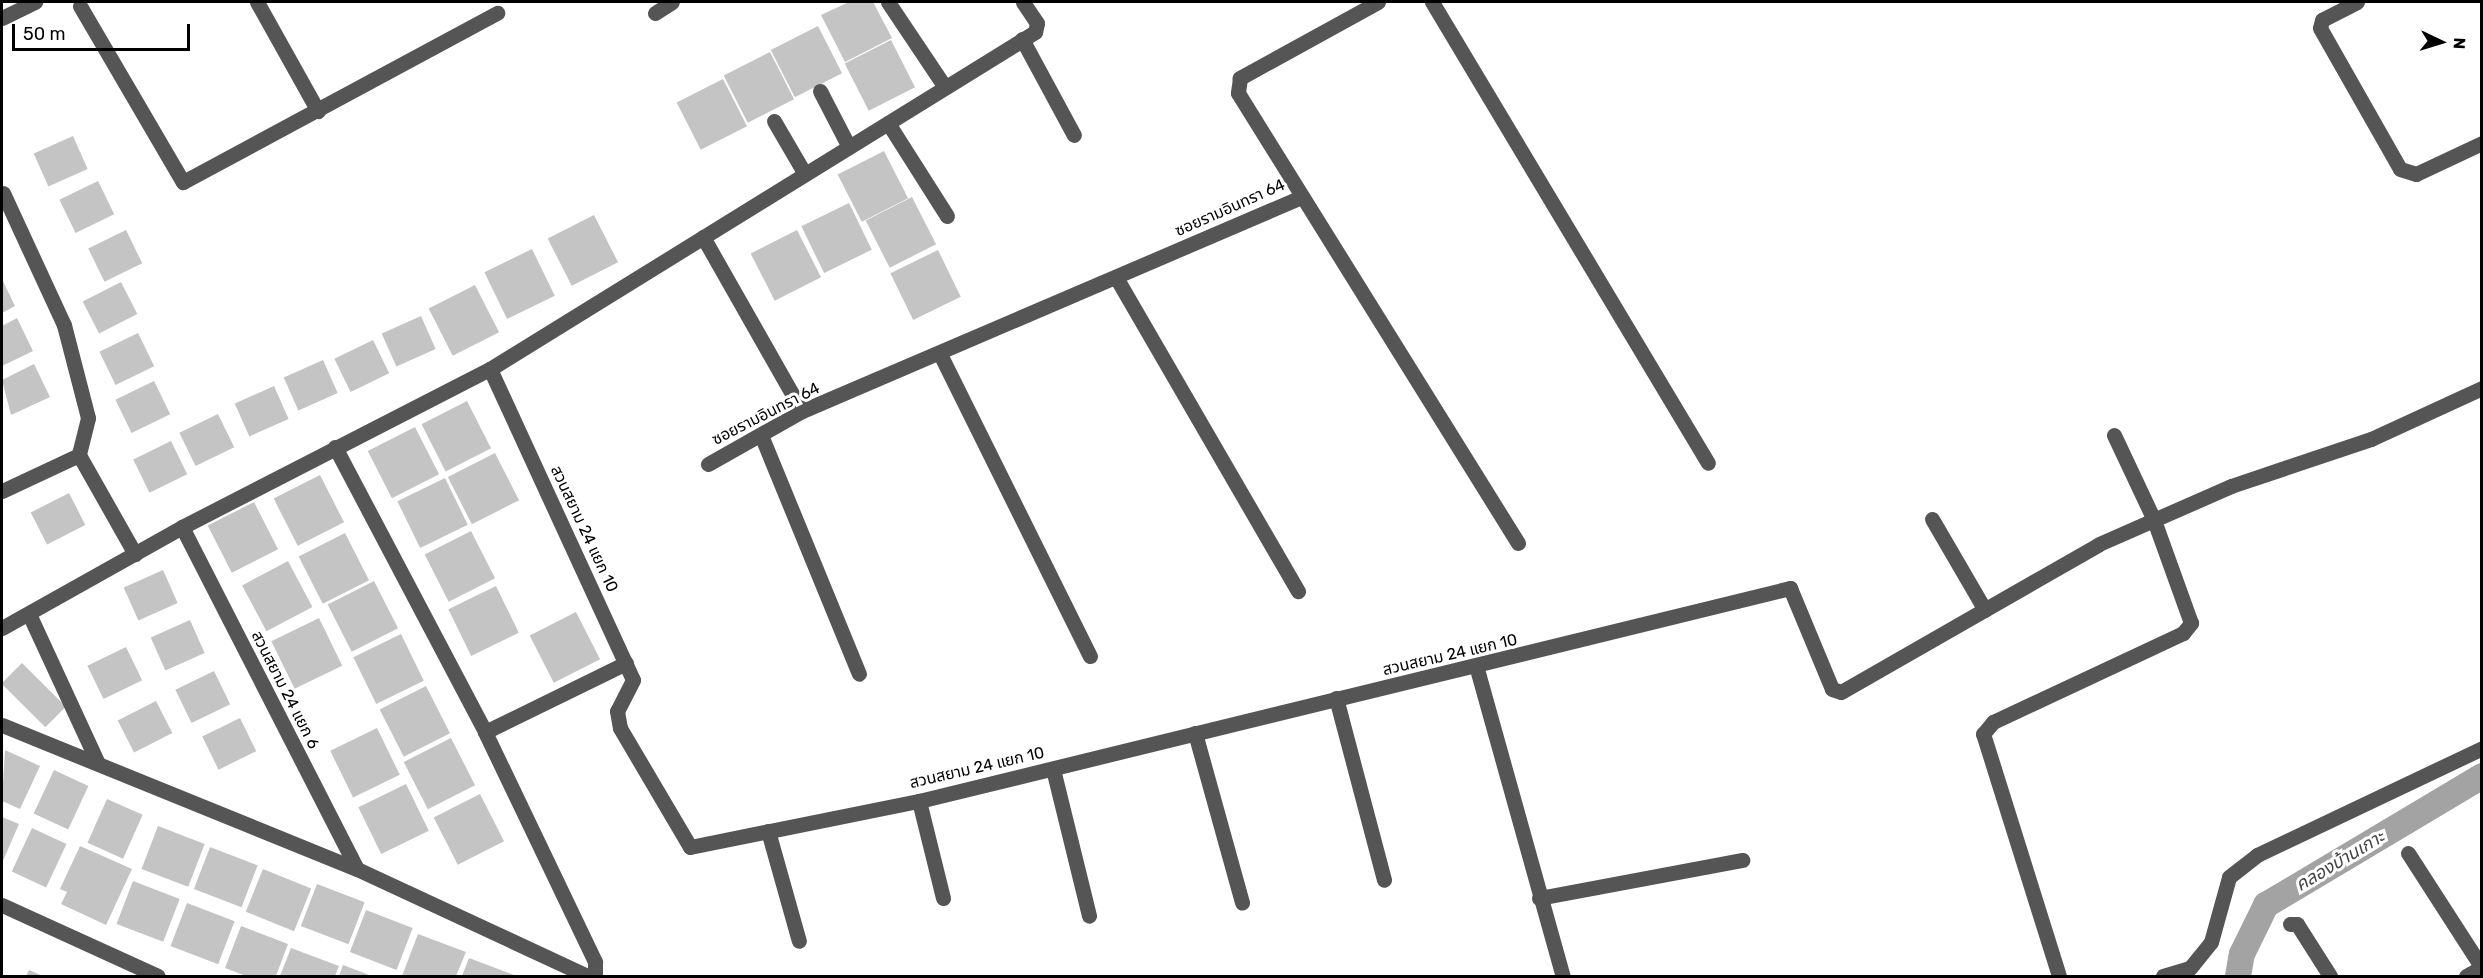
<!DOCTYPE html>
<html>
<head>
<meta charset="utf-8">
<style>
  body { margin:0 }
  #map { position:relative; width:2483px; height:978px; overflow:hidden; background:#fff; font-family:Rubik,"Noto Sans Thai",sans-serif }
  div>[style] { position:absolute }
  .canal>* { height:26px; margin:-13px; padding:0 13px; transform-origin:13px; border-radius:13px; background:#a3a3a3 }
  .building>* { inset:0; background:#c4c4c4; transform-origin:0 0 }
  .minor>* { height:15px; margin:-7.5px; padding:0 7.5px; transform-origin:7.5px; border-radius:7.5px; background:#555 }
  span { translate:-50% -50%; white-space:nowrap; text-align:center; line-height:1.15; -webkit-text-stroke:6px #fff; paint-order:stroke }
  .street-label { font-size:16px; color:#000 }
  .water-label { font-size:18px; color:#444; font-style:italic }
  .frame { position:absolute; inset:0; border:3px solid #000; pointer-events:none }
  .north { position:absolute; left:2411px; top:12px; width:60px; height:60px; -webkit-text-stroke:4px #fff; paint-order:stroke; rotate:94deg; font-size:16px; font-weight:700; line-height:24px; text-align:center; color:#000 }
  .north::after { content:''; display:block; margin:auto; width:21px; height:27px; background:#000; clip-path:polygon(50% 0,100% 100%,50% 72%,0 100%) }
  .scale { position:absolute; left:12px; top:24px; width:178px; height:27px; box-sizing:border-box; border:3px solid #000; border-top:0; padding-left:8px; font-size:18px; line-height:21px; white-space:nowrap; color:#000; -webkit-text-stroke:4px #fff; paint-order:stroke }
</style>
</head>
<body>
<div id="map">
  <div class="canal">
    <i style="left:2238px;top:976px;width:22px;rotate:-80deg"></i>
    <i style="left:2242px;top:954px;width:55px;rotate:-63.9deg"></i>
    <i style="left:2266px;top:905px;width:252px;rotate:-30.8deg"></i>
  </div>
  <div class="building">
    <i style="clip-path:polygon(849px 2px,873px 2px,892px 38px,845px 62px,821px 15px)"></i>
    <i style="left:818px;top:26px;width:53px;height:53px;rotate:63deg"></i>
    <i style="left:891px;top:40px;width:53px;height:52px;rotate:63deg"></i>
    <i style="left:770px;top:52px;width:53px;height:52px;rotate:63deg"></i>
    <i style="left:723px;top:79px;width:53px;height:52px;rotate:63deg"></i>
    <i style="left:73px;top:136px;width:36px;height:43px;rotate:66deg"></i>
    <i style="left:884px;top:151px;width:53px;height:52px;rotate:63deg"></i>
    <i style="left:98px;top:181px;width:37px;height:43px;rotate:64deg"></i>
    <i style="left:912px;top:197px;width:53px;height:52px;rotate:63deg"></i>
    <i style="left:849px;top:203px;width:52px;height:53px;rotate:64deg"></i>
    <i style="left:594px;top:215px;width:53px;height:52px;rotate:63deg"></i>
    <i style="left:126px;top:230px;width:37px;height:42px;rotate:64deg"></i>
    <i style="left:797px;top:230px;width:53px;height:52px;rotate:63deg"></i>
    <i style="left:532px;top:249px;width:52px;height:53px;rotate:64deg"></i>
    <i style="left:938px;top:250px;width:52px;height:53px;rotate:64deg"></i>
    <i style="clip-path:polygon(2px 279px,15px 306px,2px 313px)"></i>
    <i style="left:121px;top:282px;width:36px;height:43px;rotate:63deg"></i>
    <i style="left:475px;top:285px;width:53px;height:52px;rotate:63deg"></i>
    <i style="left:421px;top:316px;width:36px;height:43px;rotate:66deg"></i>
    <i style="clip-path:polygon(17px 318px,33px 351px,2px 366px,2px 326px)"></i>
    <i style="left:138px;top:333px;width:37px;height:43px;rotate:64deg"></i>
    <i style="left:373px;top:340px;width:37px;height:43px;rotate:64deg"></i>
    <i style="left:323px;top:360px;width:36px;height:43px;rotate:66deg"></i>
    <i style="clip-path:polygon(34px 364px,50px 397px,11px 415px,2px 380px)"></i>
    <i style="left:154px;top:381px;width:37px;height:43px;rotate:64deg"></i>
    <i style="left:274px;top:386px;width:36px;height:43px;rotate:66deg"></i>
    <i style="left:467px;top:401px;width:53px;height:51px;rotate:63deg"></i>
    <i style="left:218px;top:414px;width:37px;height:43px;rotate:64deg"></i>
    <i style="left:415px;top:427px;width:53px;height:53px;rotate:63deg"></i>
    <i style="left:171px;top:441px;width:37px;height:42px;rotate:64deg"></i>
    <i style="left:495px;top:453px;width:53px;height:53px;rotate:63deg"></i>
    <i style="left:320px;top:475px;width:53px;height:52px;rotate:63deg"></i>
    <i style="left:445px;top:478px;width:52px;height:53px;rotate:64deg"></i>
    <i style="left:69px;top:493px;width:36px;height:43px;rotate:63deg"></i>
    <i style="left:254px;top:502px;width:53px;height:52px;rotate:63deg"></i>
    <i style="left:471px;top:531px;width:53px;height:52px;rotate:63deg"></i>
    <i style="left:345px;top:533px;width:53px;height:52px;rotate:63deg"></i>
    <i style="left:288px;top:561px;width:52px;height:52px;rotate:62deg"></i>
    <i style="left:163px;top:570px;width:36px;height:43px;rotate:66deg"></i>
    <i style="left:374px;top:581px;width:53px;height:52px;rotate:63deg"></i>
    <i style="left:496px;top:586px;width:52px;height:53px;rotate:64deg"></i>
    <i style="left:576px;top:612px;width:53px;height:52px;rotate:63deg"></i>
    <i style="left:319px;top:618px;width:53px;height:53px;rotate:64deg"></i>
    <i style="left:190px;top:620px;width:36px;height:43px;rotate:66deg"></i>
    <i style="left:401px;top:634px;width:52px;height:53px;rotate:64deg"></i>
    <i style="left:126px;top:647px;width:37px;height:43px;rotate:64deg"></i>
    <i style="left:22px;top:663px;width:62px;height:29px;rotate:45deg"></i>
    <i style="left:214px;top:671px;width:37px;height:43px;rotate:64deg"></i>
    <i style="left:426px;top:686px;width:53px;height:52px;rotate:63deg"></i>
    <i style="left:156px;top:701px;width:36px;height:43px;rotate:63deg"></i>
    <i style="left:240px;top:718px;width:37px;height:42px;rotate:64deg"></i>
    <i style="left:377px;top:728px;width:52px;height:52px;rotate:64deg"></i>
    <i style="left:451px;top:738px;width:53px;height:53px;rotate:63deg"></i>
    <i style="clip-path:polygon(5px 750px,40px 766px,20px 809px,2px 801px)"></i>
    <i style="left:54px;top:770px;width:38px;height:48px;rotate:25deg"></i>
    <i style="left:406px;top:784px;width:52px;height:53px;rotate:64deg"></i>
    <i style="left:480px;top:794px;width:53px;height:52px;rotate:63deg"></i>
    <i style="left:107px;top:799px;width:39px;height:48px;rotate:24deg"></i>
    <i style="clip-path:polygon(2px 817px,19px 824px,2px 863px)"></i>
    <i style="left:158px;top:826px;width:50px;height:46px;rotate:21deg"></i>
    <i style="left:32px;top:828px;width:38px;height:48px;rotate:25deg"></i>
    <i style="clip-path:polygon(80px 846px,132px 869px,106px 925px,61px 904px,67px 892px,60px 889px)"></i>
    <i style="left:210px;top:847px;width:51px;height:45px;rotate:21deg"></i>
    <i style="left:263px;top:869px;width:52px;height:46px;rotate:22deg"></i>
    <i style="left:133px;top:881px;width:50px;height:46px;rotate:21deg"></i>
    <i style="left:317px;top:884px;width:51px;height:45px;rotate:21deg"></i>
    <i style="left:187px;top:903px;width:51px;height:46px;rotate:21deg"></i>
    <i style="left:366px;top:910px;width:50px;height:45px;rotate:21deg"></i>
    <i style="clip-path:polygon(241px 926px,288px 944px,276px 976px,246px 976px,225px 968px)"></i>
    <i style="clip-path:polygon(418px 934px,466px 952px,456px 976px,402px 976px)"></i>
    <i style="clip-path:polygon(291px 948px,339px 966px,335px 976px,280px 976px)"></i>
    <i style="clip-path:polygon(469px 958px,517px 976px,462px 976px)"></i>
    <i style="clip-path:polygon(343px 965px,372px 976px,339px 976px)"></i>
    <i style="clip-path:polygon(29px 970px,43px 976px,26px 976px)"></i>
  </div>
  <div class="minor">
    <i style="left:257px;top:2px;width:125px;rotate:60.8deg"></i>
    <i style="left:888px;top:2px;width:102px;rotate:56.2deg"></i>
    <i style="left:1378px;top:2px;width:158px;rotate:151.2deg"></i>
    <i style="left:1240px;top:78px;width:15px;rotate:98deg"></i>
    <i style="left:1238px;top:93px;width:530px;rotate:58.11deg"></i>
    <i style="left:1432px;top:2px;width:537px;rotate:59.09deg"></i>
    <i style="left:2357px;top:2px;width:39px;rotate:153deg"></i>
    <i style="left:2322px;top:20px;width:8px;rotate:104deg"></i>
    <i style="left:2320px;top:28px;width:162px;rotate:60.4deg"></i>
    <i style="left:2400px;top:169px;width:17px;rotate:17deg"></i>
    <i style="left:2416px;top:174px;width:73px;rotate:-25.2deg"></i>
    <i style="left:80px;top:6px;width:204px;rotate:59.7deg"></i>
    <i style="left:183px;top:182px;width:357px;rotate:-28.3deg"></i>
    <i style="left:655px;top:13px;width:20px;rotate:-33deg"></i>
    <i style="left:2px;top:18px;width:37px;rotate:-26deg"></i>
    <i style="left:1022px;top:39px;width:109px;rotate:61.6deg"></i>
    <i style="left:820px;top:91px;width:63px;rotate:62.6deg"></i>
    <i style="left:774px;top:121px;width:61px;rotate:59.7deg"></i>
    <i style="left:888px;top:123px;width:110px;rotate:57.6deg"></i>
    <i style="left:3px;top:193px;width:145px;rotate:65.2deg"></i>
    <i style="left:64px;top:325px;width:96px;rotate:75.5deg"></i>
    <i style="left:88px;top:418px;width:38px;rotate:104deg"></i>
    <i style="left:79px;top:455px;width:114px;rotate:60.5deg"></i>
    <i style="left:703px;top:237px;width:200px;rotate:60.4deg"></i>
    <i style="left:1117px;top:279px;width:361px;rotate:59.9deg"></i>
    <i style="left:941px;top:356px;width:335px;rotate:63.6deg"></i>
    <i style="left:490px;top:369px;width:342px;rotate:65.3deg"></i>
    <i style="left:633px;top:680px;width:35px;rotate:117deg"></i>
    <i style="left:617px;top:711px;width:17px;rotate:80deg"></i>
    <i style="left:620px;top:728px;width:138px;rotate:59.5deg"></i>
    <i style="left:690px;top:847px;width:234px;rotate:-11.4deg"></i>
    <i style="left:919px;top:801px;width:897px;rotate:-13.74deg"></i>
    <i style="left:1790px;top:588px;width:109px;rotate:67.4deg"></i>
    <i style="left:1832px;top:689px;width:9px;rotate:18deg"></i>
    <i style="left:1841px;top:692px;width:297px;rotate:-29.8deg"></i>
    <i style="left:2099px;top:544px;width:144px;rotate:-23.7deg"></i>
    <i style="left:2231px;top:486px;width:148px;rotate:-18.6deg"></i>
    <i style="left:2371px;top:439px;width:122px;rotate:-24.7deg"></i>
    <i style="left:761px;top:435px;width:258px;rotate:67.7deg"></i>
    <i style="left:335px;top:447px;width:322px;rotate:62.2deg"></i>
    <i style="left:485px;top:732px;width:255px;rotate:64.4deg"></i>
    <i style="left:595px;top:962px;width:14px;rotate:90deg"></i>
    <i style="left:708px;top:464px;width:108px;rotate:-29.4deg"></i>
    <i style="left:802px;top:411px;width:541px;rotate:-23.2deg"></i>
    <i style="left:2px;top:491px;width:85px;rotate:-25.1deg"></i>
    <i style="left:1932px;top:519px;width:105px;rotate:59.8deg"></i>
    <i style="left:182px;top:527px;width:384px;rotate:62.9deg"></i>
    <i style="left:29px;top:614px;width:162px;rotate:65.2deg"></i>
    <i style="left:2px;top:628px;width:206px;rotate:-29.3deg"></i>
    <i style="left:182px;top:527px;width:346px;rotate:-27.2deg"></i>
    <i style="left:490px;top:369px;width:641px;rotate:-31.73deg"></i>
    <i style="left:1035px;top:32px;width:9px;rotate:-77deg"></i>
    <i style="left:1037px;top:23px;width:25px;rotate:-124deg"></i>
    <i style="left:1477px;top:669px;width:319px;rotate:74.4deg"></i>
    <i style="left:1336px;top:698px;width:188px;rotate:75.2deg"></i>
    <i style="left:2px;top:725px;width:383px;rotate:22.1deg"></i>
    <i style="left:357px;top:869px;width:254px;rotate:24.9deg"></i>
    <i style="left:485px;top:732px;width:157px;rotate:-26.1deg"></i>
    <i style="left:1195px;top:733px;width:176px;rotate:74.5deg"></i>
    <i style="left:1053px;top:769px;width:151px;rotate:76.2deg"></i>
    <i style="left:919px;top:801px;width:100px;rotate:76.1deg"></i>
    <i style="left:768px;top:831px;width:114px;rotate:74.3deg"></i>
    <i style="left:2408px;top:853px;width:137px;rotate:57.2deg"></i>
    <i style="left:1539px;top:898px;width:207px;rotate:-10.6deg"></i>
    <i style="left:2px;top:905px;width:171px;rotate:24.5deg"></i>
    <i style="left:2290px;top:924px;width:7px"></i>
    <i style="left:2297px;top:924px;width:62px;rotate:57.6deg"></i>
    <i style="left:2059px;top:976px;width:254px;rotate:-107.4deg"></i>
    <i style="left:1983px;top:734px;width:16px;rotate:-50deg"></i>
    <i style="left:1993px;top:722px;width:210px;rotate:-25.1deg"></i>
    <i style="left:2183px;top:633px;width:13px;rotate:-51deg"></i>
    <i style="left:2191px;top:623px;width:109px;rotate:-109.8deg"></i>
    <i style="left:2154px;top:520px;width:94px;rotate:-115.2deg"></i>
    <i style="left:2163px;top:976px;width:28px;rotate:-17deg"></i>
    <i style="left:2190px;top:968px;width:33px;rotate:-51deg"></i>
    <i style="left:2211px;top:942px;width:67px;rotate:-74.5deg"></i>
    <i style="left:2229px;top:877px;width:36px;rotate:-38deg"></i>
    <i style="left:2257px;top:855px;width:249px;rotate:-25.4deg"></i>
    <i style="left:2466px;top:976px;width:18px;rotate:-29deg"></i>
  </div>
  <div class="street-label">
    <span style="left:1230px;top:208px;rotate:-24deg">ซอยรามอินทรา 64</span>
    <span style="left:766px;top:414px;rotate:-27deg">ซอยรามอินทรา 64</span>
    <span style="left:584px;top:529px;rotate:65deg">สวนสยาม 24 แยก 10</span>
    <span style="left:1450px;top:655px;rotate:-13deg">สวนสยาม 24 แยก 10</span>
    <span style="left:285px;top:690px;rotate:63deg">สวนสยาม 24 แยก 6</span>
    <span style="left:977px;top:768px;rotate:-13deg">สวนสยาม 24 แยก 10</span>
  </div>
  <div class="water-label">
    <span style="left:2340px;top:861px;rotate:-31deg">คลองบ้านเกาะ</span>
  </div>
  <div class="frame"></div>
  <div class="north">N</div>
  <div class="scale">50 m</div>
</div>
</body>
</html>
